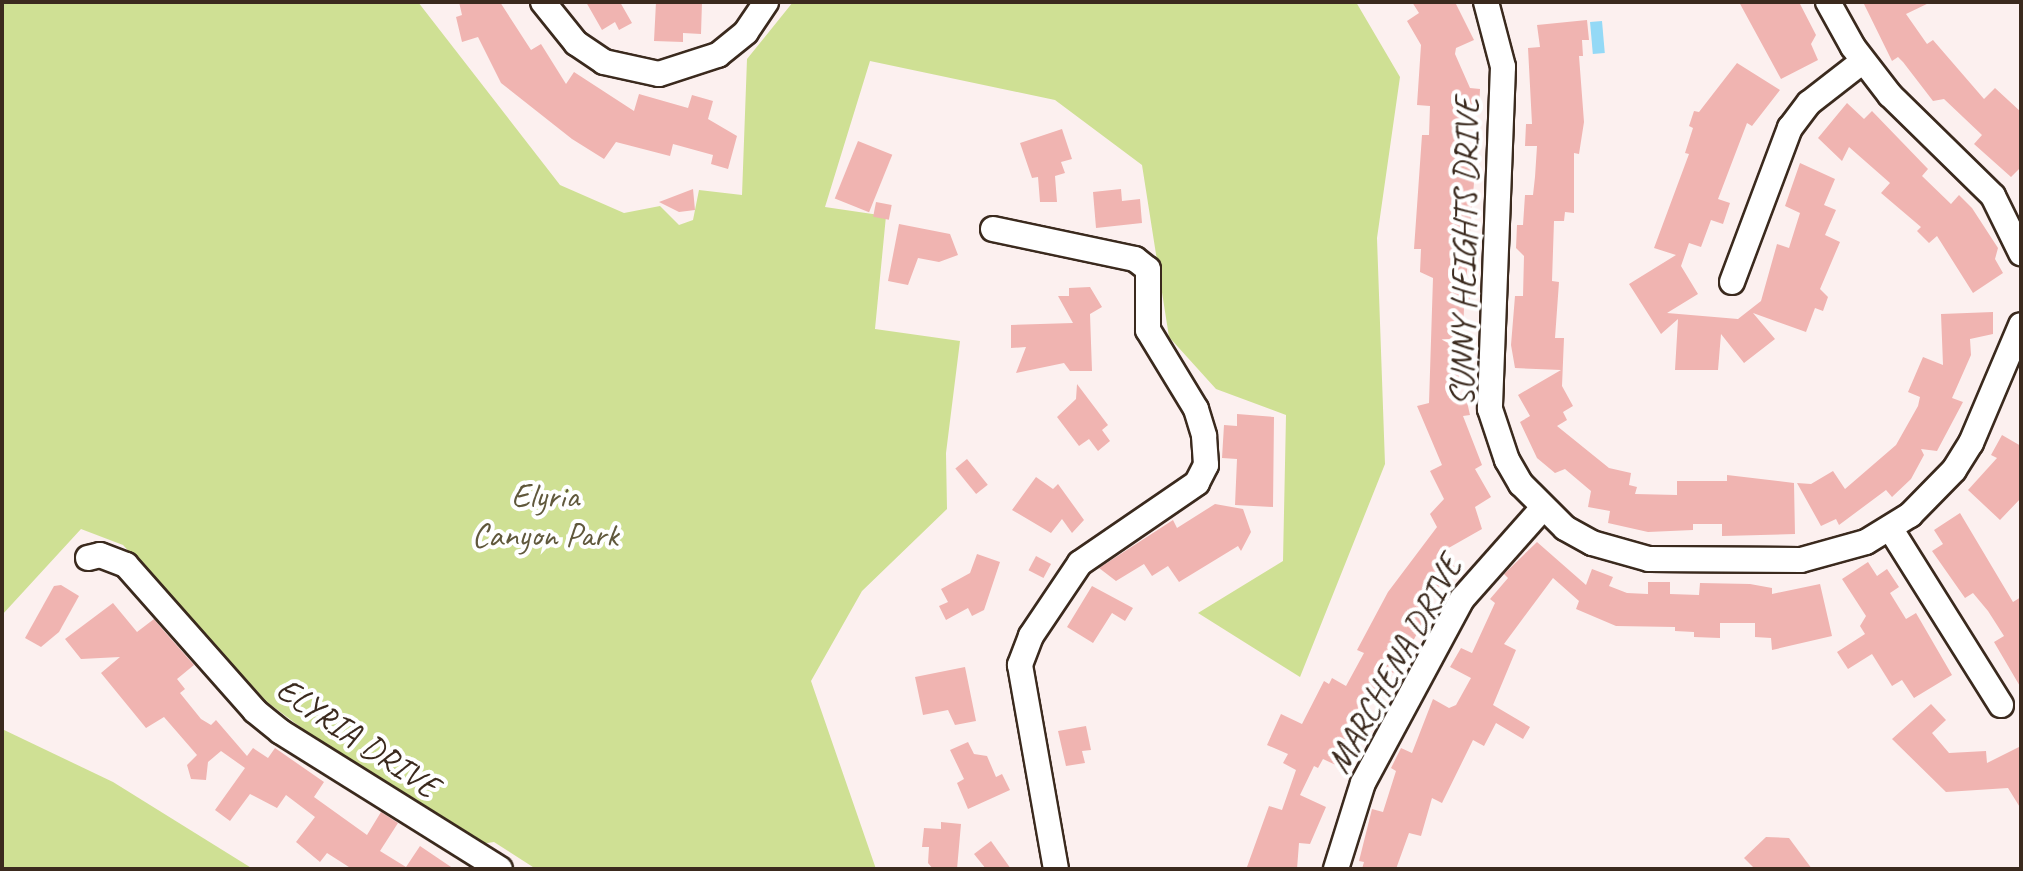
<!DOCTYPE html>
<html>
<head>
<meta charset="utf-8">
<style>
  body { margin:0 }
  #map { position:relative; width:2023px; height:871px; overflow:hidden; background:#fcf0ef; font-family:Caveat,sans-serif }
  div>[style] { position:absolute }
  .green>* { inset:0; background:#cfe094 }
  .water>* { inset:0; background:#94d9f6; transform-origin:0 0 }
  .building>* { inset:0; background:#f0b4b1; transform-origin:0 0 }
  .roads { filter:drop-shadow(2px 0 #3b2a1e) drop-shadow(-2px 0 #3b2a1e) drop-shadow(0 2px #3b2a1e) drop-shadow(0 -2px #3b2a1e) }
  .minor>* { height:24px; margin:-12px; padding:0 12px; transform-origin:12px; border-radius:12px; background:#fff }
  span { translate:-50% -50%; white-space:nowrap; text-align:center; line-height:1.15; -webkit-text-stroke:8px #fff; paint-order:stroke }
  .street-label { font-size:34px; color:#3b2a1e }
  .park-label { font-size:34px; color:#60583c }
  .frame { position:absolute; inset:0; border:4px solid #3b2a1e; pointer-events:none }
</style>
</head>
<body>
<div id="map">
  <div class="green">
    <i style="clip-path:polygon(2px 2px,418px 2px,560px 185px,624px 213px,660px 206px,679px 225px,693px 220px,699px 190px,742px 195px,747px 59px,793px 2px,1356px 2px,1400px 77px,1377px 238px,1385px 464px,1300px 677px,1198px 613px,1283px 561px,1286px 415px,1216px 389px,1169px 337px,1142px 165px,1055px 100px,870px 61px,825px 207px,886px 216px,875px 329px,960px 341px,946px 453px,947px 509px,862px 591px,811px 681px,876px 869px,536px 869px,494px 842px,480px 844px,335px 753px,267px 702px,123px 545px,81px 529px,2px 615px)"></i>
    <i style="clip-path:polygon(2px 729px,113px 782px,253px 869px,2px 869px)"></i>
  </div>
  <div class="water">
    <i style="left:1602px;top:21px;width:32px;height:12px;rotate:85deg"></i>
  </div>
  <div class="building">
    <i style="clip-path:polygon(459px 2px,500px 2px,531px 50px,541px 44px,566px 84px,574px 72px,634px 111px,639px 94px,688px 108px,692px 95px,713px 101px,708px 119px,737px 136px,728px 169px,711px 164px,713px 155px,673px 144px,670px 156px,616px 142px,604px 159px,572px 139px,501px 83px,478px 37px,462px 42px,456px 17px,462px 15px)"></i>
    <i style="clip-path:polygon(586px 2px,620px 2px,632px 23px,619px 30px,615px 22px,602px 30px)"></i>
    <i style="clip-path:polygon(656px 2px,702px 2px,701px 34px,683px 33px,683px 42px,654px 41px)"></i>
    <i style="clip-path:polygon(1412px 2px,1455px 2px,1474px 40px,1456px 48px,1455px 54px,1470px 88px,1480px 89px,1479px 110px,1466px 110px,1465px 127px,1464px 157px,1476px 157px,1466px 284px,1471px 284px,1469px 307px,1464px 307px,1463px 337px,1467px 337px,1466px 360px,1460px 360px,1458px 395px,1465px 393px,1470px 415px,1463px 416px,1482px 465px,1475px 469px,1491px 497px,1475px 507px,1482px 529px,1438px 554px,1456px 567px,1420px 609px,1428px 613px,1396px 673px,1388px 672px,1377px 690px,1370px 686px,1354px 716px,1364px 722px,1340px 767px,1323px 759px,1318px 768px,1314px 766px,1300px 795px,1326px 807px,1310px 844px,1299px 843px,1297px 869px,1254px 869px,1247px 867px,1269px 806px,1282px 810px,1296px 770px,1283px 763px,1288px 754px,1267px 745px,1281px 714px,1302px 724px,1324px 681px,1329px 684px,1332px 678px,1346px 686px,1364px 653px,1357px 650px,1388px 592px,1437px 527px,1430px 514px,1444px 499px,1430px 471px,1442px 465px,1417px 406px,1429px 403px,1433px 278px,1420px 272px,1421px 249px,1414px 249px,1422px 135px,1429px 135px,1430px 106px,1417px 105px,1421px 45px,1407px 21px,1419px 13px)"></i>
    <i style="clip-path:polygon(1739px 2px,1799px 2px,1816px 35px,1811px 44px,1818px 60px,1781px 79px)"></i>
    <i style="clip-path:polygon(1863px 2px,1931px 2px,1906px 14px,1927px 44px,1933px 40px,1984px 99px,1995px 88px,2021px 112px,2021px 167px,2011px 177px,1974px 144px,1982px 135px,1944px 99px,1933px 101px,1903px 62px,1898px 57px,1892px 61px)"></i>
    <i style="clip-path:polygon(1587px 20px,1589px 40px,1582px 40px,1583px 56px,1579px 56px,1584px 122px,1579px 154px,1574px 153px,1574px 213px,1565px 212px,1564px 221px,1554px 221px,1552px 281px,1559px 282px,1555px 338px,1564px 338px,1562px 386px,1573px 406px,1563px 412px,1567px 420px,1557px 426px,1609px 468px,1631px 473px,1629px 485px,1637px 487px,1635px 494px,1677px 495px,1677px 481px,1727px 481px,1727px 475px,1794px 483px,1795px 534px,1722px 536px,1722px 524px,1693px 524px,1693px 530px,1648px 532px,1608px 523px,1610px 511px,1588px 507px,1591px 491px,1565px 469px,1555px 473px,1537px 458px,1520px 422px,1530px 416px,1518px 395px,1561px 370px,1515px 368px,1511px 345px,1515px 296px,1523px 296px,1524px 256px,1516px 248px,1517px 225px,1523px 225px,1525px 195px,1533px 195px,1535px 177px,1537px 146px,1525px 146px,1526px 124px,1532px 124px,1528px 48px,1540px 47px,1537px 25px)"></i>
    <i style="clip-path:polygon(1737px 63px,1780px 90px,1752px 126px,1747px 123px,1718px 199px,1730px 203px,1723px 224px,1711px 220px,1701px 247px,1689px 243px,1681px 266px,1698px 294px,1667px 313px,1738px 319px,1761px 301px,1777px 244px,1789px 248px,1800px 213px,1785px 206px,1800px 163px,1835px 179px,1824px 205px,1836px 210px,1825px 235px,1840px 242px,1820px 289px,1828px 297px,1823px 311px,1815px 308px,1806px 332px,1753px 313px,1775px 339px,1744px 363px,1721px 334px,1718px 370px,1675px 370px,1678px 319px,1661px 334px,1629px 284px,1676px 255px,1654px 248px,1689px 154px,1685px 153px,1693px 128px,1689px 126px,1694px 111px,1699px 112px)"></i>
    <i style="clip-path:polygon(1847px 103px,1864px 119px,1872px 111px,1928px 169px,1922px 176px,1951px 204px,1959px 195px,1972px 208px,1998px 248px,1995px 259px,2003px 273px,1973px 293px,1937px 236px,1929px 243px,1917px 231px,1921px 227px,1881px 193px,1890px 183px,1849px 147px,1842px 161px,1818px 138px)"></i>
    <i style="clip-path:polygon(1062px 129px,1072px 159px,1061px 162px,1065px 173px,1055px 176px,1057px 202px,1040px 202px,1038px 177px,1032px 178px,1020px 143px)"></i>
    <i style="left:858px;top:141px;width:37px;height:62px;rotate:22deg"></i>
    <i style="clip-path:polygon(693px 189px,695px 210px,679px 212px,659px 202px)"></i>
    <i style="clip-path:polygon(1121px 189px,1122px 201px,1140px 199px,1142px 223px,1096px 228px,1093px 192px)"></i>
    <i style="left:876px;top:202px;width:16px;height:15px;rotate:11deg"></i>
    <i style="clip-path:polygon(899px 224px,950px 234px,958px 255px,939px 262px,918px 258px,908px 285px,888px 281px)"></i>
    <i style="clip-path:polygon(1090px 287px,1102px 307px,1090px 314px,1092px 371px,1070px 371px,1064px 363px,1016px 373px,1026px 347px,1011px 348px,1011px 325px,1073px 323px,1058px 296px,1069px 296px,1069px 288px)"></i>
    <i style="clip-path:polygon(1993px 312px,1993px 334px,1970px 339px,1971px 355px,1952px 398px,1963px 402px,1937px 451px,1921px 449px,1924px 455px,1911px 479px,1892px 497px,1886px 490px,1839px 525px,1836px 519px,1821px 526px,1797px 483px,1811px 484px,1833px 471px,1845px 489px,1896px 445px,1918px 406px,1920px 397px,1908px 392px,1923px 357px,1943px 365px,1941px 314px)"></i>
    <i style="clip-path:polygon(1077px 384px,1108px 425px,1102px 430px,1110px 441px,1098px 451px,1089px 439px,1079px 446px,1057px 417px,1076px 399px)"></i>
    <i style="clip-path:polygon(1237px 414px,1274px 417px,1273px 507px,1235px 505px,1237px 459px,1222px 458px,1224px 425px,1237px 426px)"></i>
    <i style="clip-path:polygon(2002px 435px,2021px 446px,2021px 498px,2000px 520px,1968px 490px,1997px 458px,1991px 455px)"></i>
    <i style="left:967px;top:459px;width:33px;height:15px;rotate:51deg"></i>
    <i style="clip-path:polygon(1036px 477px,1053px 489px,1058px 484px,1084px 520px,1072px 533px,1062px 519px,1051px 533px,1012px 510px)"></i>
    <i style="clip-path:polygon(1215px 504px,1243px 509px,1251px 532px,1241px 551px,1238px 546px,1179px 582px,1168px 566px,1152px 576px,1144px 564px,1116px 581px,1099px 568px,1173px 520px,1177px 528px)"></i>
    <i style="clip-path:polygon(1960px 513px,2013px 602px,2021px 597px,2021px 688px,1994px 642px,2004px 636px,1988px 611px,1973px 593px,1965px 598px,1932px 551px,1943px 544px,1934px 530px)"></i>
    <i style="clip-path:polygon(1537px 542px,1586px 585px,1592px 569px,1613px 577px,1609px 586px,1627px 593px,1648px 594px,1648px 582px,1670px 582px,1670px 594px,1699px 595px,1700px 583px,1750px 584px,1772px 588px,1772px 594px,1820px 584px,1832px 636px,1772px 650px,1771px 638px,1755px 637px,1755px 623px,1720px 623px,1720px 638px,1694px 637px,1694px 632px,1675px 631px,1675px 627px,1616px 626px,1576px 609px,1579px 601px,1553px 578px,1504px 644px,1516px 650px,1493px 705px,1530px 727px,1523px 739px,1496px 723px,1484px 746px,1473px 740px,1442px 803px,1432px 798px,1421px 836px,1409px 833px,1396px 869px,1362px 869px,1364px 862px,1359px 861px,1372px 809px,1383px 812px,1396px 771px,1391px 768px,1401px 748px,1412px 753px,1433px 699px,1449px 708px,1456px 705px,1471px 678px,1450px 667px,1461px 648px,1472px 653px,1495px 603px,1490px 599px,1508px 578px,1504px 574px)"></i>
    <i style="clip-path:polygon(977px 554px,1000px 562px,984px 610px,972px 616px,968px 608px,946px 620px,939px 606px,948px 602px,941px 589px,970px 573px)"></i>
    <i style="left:1036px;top:556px;width:17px;height:16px;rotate:28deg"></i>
    <i style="clip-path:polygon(1868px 562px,1877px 576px,1887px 569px,1899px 587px,1890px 593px,1906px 619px,1916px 613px,1952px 675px,1914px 698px,1902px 680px,1892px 686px,1872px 654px,1848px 669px,1837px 652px,1865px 634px,1860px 626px,1866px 616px,1842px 579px)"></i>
    <i style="clip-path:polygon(61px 585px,79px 596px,59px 632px,41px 647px,25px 638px,54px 586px)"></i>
    <i style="clip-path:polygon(1092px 586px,1133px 608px,1125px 621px,1112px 613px,1093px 643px,1067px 627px)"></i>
    <i style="clip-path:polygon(113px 603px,137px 632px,154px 619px,164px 631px,194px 665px,177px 679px,185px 689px,180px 693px,201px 719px,211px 725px,216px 720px,247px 756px,253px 748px,268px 758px,275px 748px,324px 782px,314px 797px,367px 835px,381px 812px,398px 823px,380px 851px,406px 867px,420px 846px,454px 869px,352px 869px,327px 853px,320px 862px,296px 842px,315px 817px,286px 795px,277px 808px,250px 794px,230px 821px,215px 810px,245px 768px,221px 751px,208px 762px,206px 780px,191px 779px,187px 765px,197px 755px,164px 717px,146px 728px,101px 673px,120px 657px,81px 659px,65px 639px)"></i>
    <i style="clip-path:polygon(965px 667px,976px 721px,955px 725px,948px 710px,923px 715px,915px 677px)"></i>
    <i style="clip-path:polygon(1931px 704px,1946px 720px,1932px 733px,1949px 753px,1986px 751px,1987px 763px,2021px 746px,2021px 809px,2008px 788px,1946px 792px,1892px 739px)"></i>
    <i style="clip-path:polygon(1086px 726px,1091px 750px,1082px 751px,1085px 763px,1066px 766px,1058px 731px)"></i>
    <i style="clip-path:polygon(968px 742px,974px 754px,987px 756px,996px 777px,1002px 774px,1010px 790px,968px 809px,957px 783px,964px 779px,950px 750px)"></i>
    <i style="clip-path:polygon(941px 822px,961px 824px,957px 869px,933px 869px,928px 863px,929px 847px,922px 847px,924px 828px,941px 829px)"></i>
    <i style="clip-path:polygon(1766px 837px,1789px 838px,1812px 869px,1755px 869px,1744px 858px)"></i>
    <i style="clip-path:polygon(991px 841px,1011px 869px,986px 869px,974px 854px)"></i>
  </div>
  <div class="roads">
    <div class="minor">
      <i style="left:543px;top:2px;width:53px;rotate:51.2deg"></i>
      <i style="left:576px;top:43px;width:34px;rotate:34deg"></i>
      <i style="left:604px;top:62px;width:56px;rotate:12.3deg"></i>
      <i style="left:659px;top:74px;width:62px;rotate:-17.9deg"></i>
      <i style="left:718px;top:55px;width:36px;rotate:-39deg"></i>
      <i style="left:746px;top:32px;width:36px;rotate:-56deg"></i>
      <i style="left:1486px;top:2px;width:67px;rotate:75.3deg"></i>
      <i style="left:1503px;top:67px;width:342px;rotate:92.2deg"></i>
      <i style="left:1490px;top:409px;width:54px;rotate:71.6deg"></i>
      <i style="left:1507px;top:460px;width:28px;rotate:60deg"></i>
      <i style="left:1521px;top:484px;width:62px;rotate:45deg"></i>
      <i style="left:1565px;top:528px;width:31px;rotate:29deg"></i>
      <i style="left:1592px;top:543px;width:59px;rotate:15.7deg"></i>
      <i style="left:1649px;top:559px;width:152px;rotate:0.4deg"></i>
      <i style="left:1801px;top:560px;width:67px;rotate:-15.5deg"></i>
      <i style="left:1866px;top:542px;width:52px;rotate:-31.5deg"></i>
      <i style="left:1910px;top:515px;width:63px;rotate:-45.6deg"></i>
      <i style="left:1954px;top:470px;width:32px;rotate:-58deg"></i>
      <i style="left:1971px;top:443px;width:128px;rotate:-67deg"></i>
      <i style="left:1828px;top:2px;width:51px;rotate:60.9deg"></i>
      <i style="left:1853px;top:47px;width:61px;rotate:52.4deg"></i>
      <i style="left:1890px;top:95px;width:144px;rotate:44.4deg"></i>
      <i style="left:1993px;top:196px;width:64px;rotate:63.8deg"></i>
      <i style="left:993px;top:229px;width:145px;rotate:11.9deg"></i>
      <i style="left:1135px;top:259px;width:16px;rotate:38deg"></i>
      <i style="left:1148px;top:269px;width:61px;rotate:90deg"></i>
      <i style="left:1148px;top:330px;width:92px;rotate:58.7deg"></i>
      <i style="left:1196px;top:409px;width:28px;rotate:73deg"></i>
      <i style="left:1204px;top:436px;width:29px;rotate:86deg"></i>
      <i style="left:1206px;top:465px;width:20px;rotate:117deg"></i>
      <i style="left:1197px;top:483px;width:142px;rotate:145.6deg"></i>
      <i style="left:1080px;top:563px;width:88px;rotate:123.9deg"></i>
      <i style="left:1031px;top:636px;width:31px;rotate:111deg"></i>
      <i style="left:1020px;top:665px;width:207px;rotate:80deg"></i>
      <i style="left:1732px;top:282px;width:165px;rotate:-69.4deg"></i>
      <i style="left:1790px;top:128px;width:31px;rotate:-53deg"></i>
      <i style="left:1809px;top:103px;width:68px;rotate:-37.9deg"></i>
      <i style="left:1890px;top:528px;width:209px;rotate:57.9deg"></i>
      <i style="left:88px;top:558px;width:12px;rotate:-14deg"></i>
      <i style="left:100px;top:555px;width:28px;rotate:21deg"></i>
      <i style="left:126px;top:565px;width:195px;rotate:48.5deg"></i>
      <i style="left:255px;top:711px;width:33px;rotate:39deg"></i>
      <i style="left:281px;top:732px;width:258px;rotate:32deg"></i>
      <i style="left:1336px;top:869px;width:90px;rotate:-72.6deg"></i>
      <i style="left:1363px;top:783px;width:209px;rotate:-61.7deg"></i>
      <i style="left:1462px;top:599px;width:120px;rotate:-48.4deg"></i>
    </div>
  </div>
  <div class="street-label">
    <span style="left:1464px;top:252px;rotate:-89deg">SUNNY HEIGHTS DRIVE</span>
    <span style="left:1394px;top:664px;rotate:-61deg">MARCHENA DRIVE</span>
    <span style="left:358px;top:737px;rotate:34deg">ELYRIA DRIVE</span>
  </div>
  <div class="park-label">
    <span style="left:545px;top:515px">Elyria<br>Canyon Park</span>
  </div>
  <div class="frame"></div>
</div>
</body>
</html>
